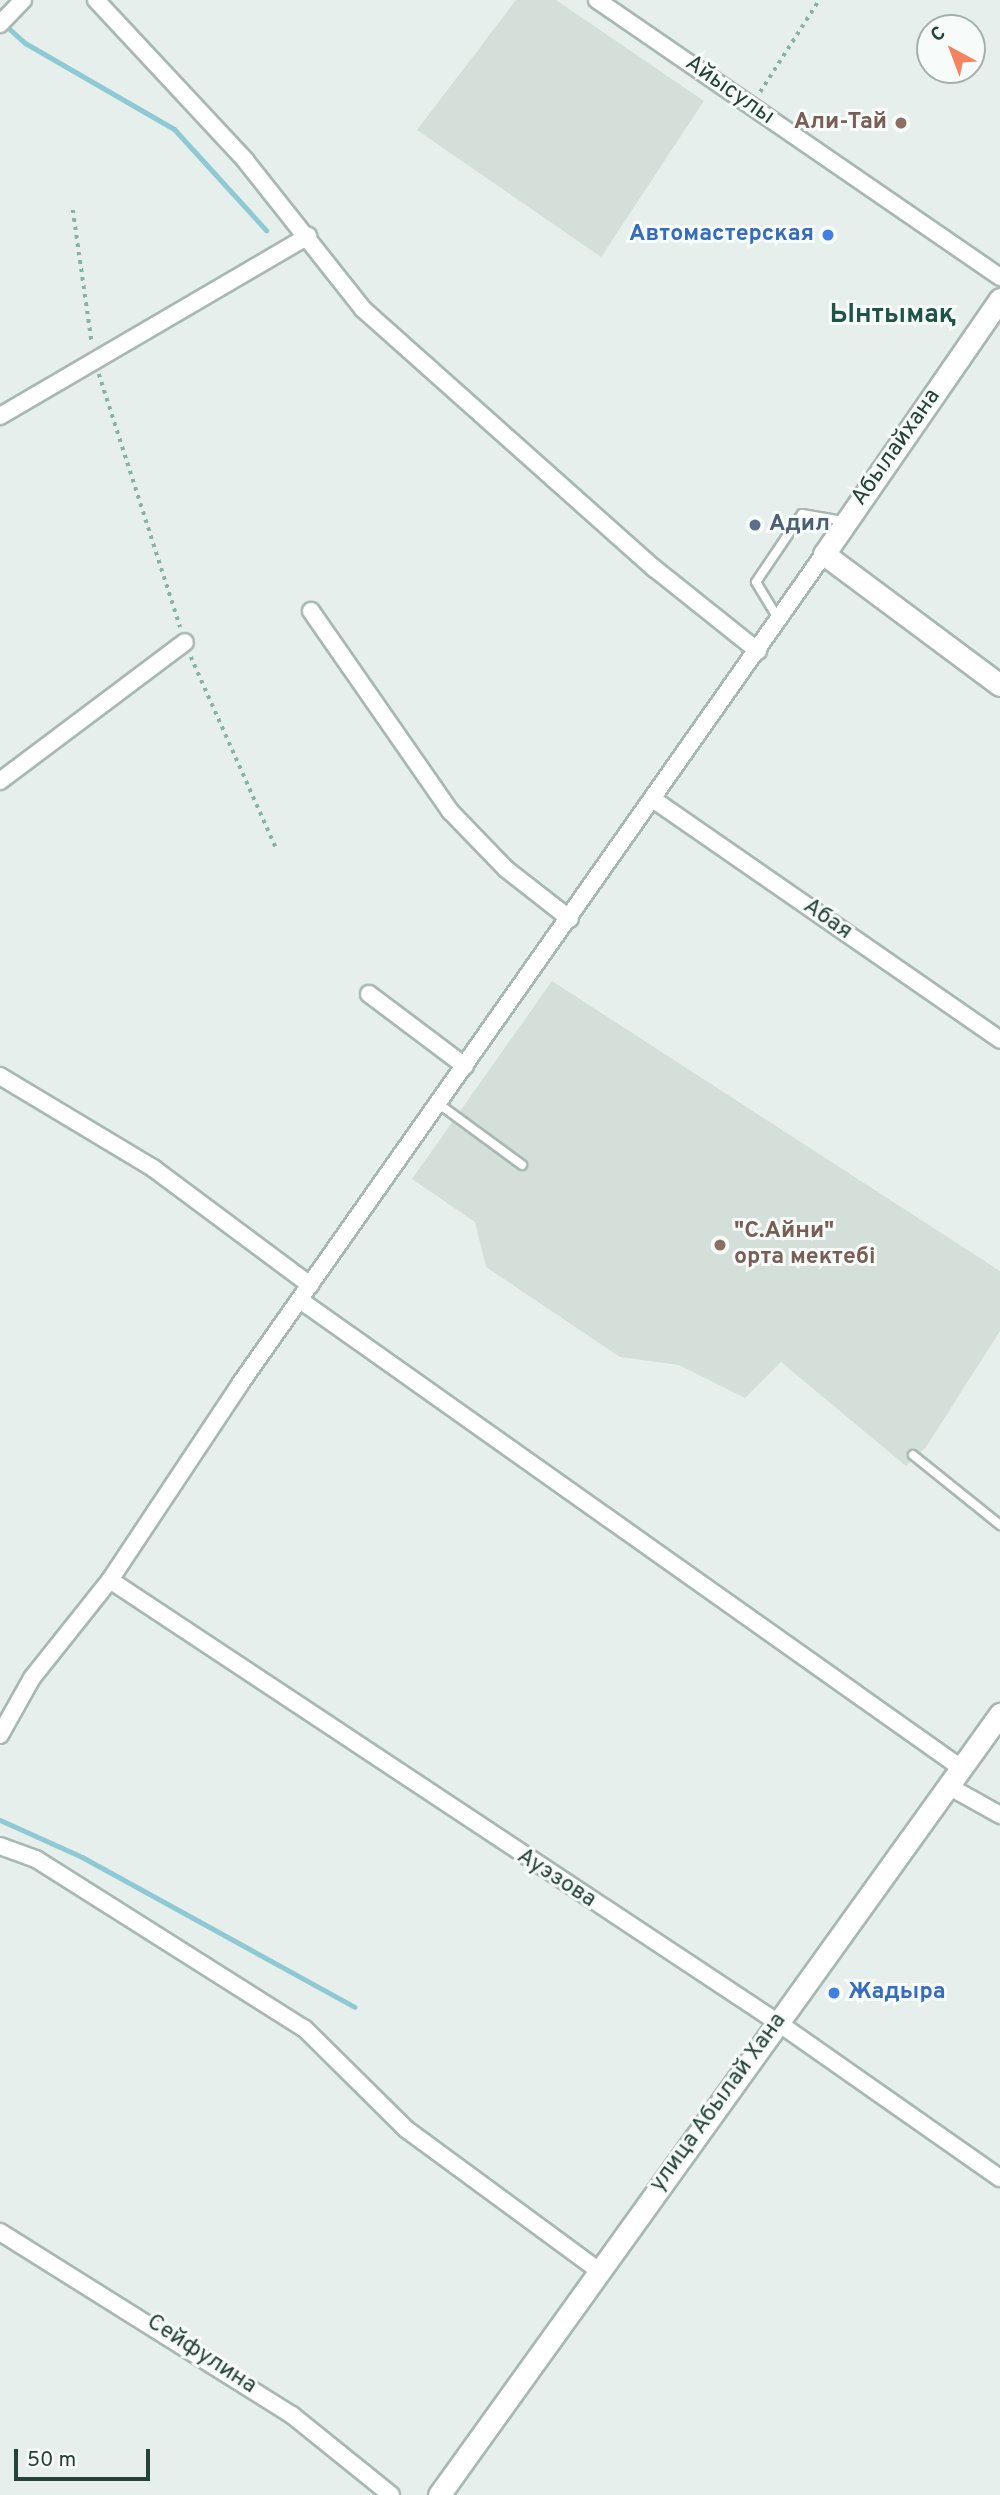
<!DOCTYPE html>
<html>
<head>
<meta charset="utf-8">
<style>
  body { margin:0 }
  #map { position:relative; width:1000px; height:2495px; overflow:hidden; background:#e6efeb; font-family:Overpass,sans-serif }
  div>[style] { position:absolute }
  .built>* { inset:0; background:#d4dfda }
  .stream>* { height:5px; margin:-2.5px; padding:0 2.5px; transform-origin:2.5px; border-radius:2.5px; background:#8ec9d4 }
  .path>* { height:3.5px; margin-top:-1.75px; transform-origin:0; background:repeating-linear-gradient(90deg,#86b3a5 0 3.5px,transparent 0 8.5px) }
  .roads { filter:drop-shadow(2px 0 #a8b8b2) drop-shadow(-2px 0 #a8b8b2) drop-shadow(0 2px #a8b8b2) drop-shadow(0 -2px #a8b8b2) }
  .service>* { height:8px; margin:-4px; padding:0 4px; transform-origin:4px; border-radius:4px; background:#fff }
  .minor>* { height:16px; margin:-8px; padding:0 8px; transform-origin:8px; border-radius:8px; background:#fff }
  .secondary>* { height:21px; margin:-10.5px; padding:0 10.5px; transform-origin:10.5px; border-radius:10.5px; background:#fff }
  .dots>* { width:19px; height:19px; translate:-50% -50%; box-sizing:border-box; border:4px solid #f7fbf9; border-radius:50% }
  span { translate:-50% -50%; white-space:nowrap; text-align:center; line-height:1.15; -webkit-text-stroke:6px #f7fbf9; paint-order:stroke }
  .street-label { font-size:23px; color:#24423a }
  .education-label { font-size:23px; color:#785e54; font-weight:700 }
  .right { translate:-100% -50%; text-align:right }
  .left { translate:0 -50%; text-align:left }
  .shop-label { font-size:23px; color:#366cbe; font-weight:700 }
  .service-label { font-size:23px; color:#4e5e75; font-weight:700 }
  .quarter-label { font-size:26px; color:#1f5548; font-weight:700 }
  .north { position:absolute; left:916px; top:14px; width:70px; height:70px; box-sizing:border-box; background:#f7fbf9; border:2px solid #a3b1ad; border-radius:50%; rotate:319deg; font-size:19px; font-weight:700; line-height:28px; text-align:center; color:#24423a }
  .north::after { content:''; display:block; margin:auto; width:24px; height:32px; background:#f4845f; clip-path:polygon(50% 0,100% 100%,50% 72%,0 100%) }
  .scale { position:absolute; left:14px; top:2449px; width:136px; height:32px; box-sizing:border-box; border:4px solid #24423a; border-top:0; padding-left:9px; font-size:21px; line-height:24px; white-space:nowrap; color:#24423a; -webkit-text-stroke:5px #f7fbf9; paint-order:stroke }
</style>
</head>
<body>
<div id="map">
  <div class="built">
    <i style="clip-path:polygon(516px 0,556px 0,704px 101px,601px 257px,417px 130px)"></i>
    <i style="clip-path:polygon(552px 981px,1000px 1271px,1000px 1331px,926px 1447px,906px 1466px,781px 1362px,745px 1398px,679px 1365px,620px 1357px,486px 1267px,475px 1222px,412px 1179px)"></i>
  </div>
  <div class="stream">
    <i style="left:5px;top:25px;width:27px;rotate:42deg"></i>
    <i style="left:25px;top:43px;width:172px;rotate:30deg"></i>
    <i style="left:174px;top:129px;width:137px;rotate:47.7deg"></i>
    <i style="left:0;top:1820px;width:90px;rotate:24.3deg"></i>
    <i style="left:82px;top:1857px;width:311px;rotate:28.8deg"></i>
  </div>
  <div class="path">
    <i style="left:760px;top:92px;width:109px;rotate:-57.3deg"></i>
    <i style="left:73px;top:210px;width:134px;rotate:81.9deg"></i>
    <i style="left:99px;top:374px;width:266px;rotate:72.2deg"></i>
    <i style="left:191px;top:657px;width:211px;rotate:66deg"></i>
  </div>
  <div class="roads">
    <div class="service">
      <i style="left:779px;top:620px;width:44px;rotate:-121.2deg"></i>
      <i style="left:756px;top:582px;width:82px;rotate:-55.9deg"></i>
      <i style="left:802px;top:514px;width:43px;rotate:9.5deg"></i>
      <i style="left:439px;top:1104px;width:103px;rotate:36.3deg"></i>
      <i style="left:913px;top:1455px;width:112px;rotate:38.8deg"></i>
    </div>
    <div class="minor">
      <i style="left:96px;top:0;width:219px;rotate:47deg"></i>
      <i style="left:245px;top:160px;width:190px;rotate:51.6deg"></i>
      <i style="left:363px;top:309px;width:390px;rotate:41.7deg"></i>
      <i style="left:654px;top:568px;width:133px;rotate:38.6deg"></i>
      <i style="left:597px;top:0;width:489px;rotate:34.5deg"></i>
      <i style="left:0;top:24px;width:33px;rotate:-46deg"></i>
      <i style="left:0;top:416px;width:357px;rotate:-30.3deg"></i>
      <i style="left:311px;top:611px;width:244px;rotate:55.2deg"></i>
      <i style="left:450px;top:811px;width:81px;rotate:46deg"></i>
      <i style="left:506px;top:869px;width:81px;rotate:38deg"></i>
      <i style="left:0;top:781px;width:231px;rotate:-36.9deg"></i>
      <i style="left:654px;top:800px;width:421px;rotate:34.7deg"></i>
      <i style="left:369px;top:994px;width:120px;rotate:36.9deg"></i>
      <i style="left:0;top:1076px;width:179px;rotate:31deg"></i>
      <i style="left:153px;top:1168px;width:196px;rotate:36.7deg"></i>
      <i style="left:300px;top:1300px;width:810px;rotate:35.3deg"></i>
      <i style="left:110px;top:1580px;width:800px;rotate:33.53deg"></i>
      <i style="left:777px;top:2022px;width:272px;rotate:35deg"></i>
      <i style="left:0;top:1735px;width:65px;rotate:-60.7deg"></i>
      <i style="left:32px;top:1678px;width:125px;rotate:-51.5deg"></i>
      <i style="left:110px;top:1580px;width:235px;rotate:-56.4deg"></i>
      <i style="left:240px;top:1384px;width:1015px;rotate:-54.87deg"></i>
      <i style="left:948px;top:1786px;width:60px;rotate:29.1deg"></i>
      <i style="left:0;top:1846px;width:38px;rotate:20deg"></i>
      <i style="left:36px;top:1859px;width:318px;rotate:32.3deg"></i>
      <i style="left:305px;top:2029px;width:142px;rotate:44.7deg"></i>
      <i style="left:406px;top:2129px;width:240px;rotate:36.3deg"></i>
      <i style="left:0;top:2232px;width:345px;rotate:32.1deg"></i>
      <i style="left:292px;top:2415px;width:127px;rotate:38.9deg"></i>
    </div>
    <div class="secondary">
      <i style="left:1000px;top:299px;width:310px;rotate:124.6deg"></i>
      <i style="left:824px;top:554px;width:219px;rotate:36.7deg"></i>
      <i style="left:439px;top:2495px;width:962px;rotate:-54.31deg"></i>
    </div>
  </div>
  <div class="dots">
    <i style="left:901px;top:123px;background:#8d6e63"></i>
    <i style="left:828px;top:235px;background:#3f7fe0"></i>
    <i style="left:755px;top:525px;background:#5c6f8a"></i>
    <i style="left:720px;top:1245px;background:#8d6e63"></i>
    <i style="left:834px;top:1993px;background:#3f7fe0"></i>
  </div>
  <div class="street-label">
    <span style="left:729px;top:91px;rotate:35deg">Айысулы</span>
    <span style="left:897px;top:448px;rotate:-55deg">Абылайхана</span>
    <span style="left:827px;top:920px;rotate:35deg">Абая</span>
    <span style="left:556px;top:1879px;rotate:33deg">Ауэзова</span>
    <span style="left:719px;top:2103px;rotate:-54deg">улица Абылай Хана</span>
    <span style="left:201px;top:2355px;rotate:33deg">Сейфулина</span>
  </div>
  <div class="education-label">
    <span class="right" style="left:887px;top:123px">Али-Тай</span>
    <span class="left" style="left:734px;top:1245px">"С.Айни"<br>орта мектебі</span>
  </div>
  <div class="shop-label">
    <span class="right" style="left:814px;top:235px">Автомастерская</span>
    <span class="left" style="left:848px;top:1993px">Жадыра</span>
  </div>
  <div class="service-label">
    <span class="left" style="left:769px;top:525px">Адил</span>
  </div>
  <div class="quarter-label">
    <span style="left:893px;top:316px">Ынтымақ</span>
  </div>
  <div class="north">С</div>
  <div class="scale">50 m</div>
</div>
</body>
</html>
